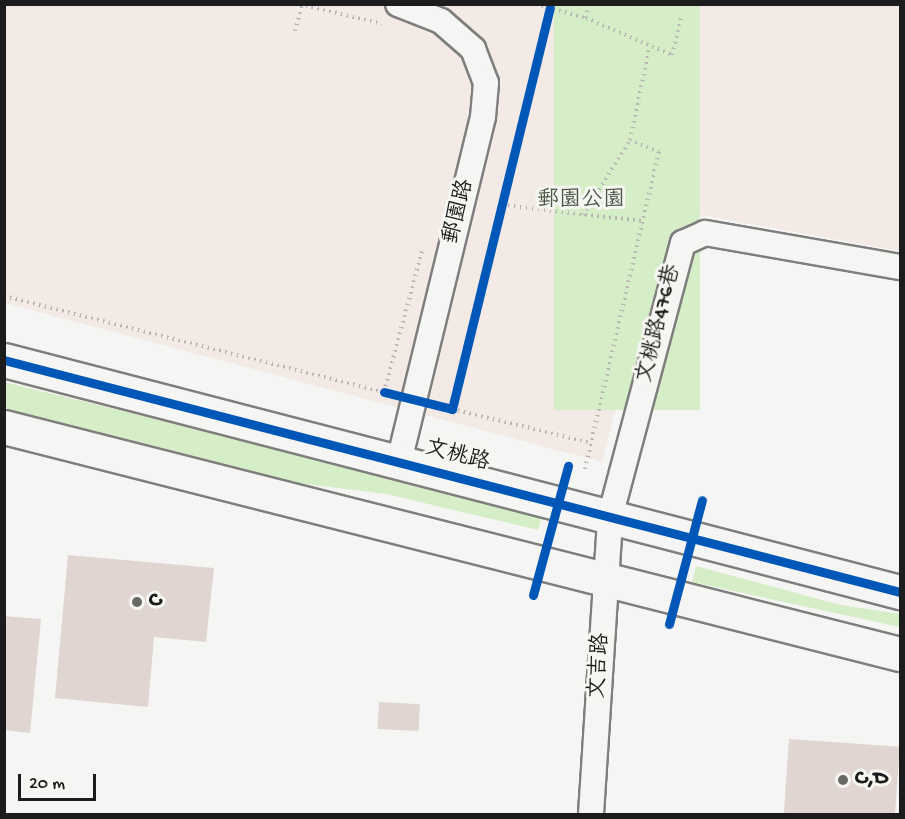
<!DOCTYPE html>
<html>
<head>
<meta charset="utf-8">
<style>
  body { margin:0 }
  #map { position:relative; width:905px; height:819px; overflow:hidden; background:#f5f5f3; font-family:"Gochi Hand","LXGW WenKai TC",sans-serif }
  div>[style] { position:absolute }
  .built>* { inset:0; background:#f3e9e5 }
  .green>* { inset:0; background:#d6eec8; transform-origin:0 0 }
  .building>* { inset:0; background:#e0d5d1; transform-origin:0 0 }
  .path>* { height:4px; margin-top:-2px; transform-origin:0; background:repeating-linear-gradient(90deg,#b6b6b5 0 1.5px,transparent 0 6px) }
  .roads { filter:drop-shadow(2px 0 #7e7e7d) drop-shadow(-2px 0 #7e7e7d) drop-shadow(0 2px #7e7e7d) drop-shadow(0 -2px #7e7e7d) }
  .street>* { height:24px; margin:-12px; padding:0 12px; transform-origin:12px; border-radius:12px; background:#f5f5f3 }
  .secondary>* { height:33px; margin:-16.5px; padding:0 16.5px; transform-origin:16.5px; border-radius:16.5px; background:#f5f5f3 }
  .path-bridge>* { height:4px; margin-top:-2px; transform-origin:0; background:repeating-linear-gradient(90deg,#b6b6b5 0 1.5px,transparent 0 6px) }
  .cycleway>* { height:9px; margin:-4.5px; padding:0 4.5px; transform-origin:4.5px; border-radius:4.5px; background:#0057b8 }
  .dots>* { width:16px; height:16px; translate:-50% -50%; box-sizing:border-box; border:3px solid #f6f6f2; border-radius:50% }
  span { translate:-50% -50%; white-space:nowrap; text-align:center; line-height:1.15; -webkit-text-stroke:6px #f6f6f2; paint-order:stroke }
  .park-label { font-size:22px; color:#4c5945 }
  .street-label { font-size:22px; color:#1c1c1c }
  .poi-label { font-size:22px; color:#1c1c1c; font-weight:700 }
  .left { translate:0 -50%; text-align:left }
  .frame { position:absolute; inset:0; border:6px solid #1c1c1c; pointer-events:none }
  .scale { position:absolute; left:18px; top:774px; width:78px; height:27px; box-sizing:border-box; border:3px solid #1c1c1c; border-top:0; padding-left:8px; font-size:18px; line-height:21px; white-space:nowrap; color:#1c1c1c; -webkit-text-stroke:4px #f6f6f2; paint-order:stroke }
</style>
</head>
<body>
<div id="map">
  <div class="built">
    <i style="clip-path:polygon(4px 5px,900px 5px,900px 251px,667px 209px,602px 462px,5px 303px)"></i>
  </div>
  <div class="green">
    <i style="left:554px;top:5px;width:146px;height:405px"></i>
    <i style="clip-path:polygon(4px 382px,543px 513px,538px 530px,386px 494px,281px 481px,5px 409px)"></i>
    <i style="clip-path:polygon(696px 566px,841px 605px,900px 614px,900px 627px,692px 582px)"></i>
  </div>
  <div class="building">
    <i style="clip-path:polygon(68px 555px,214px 568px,206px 642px,154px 637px,148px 707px,55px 698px)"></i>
    <i style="clip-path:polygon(4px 616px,41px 619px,30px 733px,4px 730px)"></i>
    <i style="left:379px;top:702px;width:41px;height:27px;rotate:3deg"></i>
    <i style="left:789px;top:739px;width:111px;height:75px;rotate:4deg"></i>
  </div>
  <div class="path">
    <i style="left:300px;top:4px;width:84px;rotate:13.7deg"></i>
    <i style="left:536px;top:4px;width:52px;rotate:15.6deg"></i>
    <i style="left:586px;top:18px;width:94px;rotate:23.3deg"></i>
    <i style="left:672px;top:55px;width:42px;rotate:-76.3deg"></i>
    <i style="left:586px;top:18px;width:14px;rotate:-78deg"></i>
    <i style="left:502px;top:205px;width:142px;rotate:6.5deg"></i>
    <i style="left:583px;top:215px;width:89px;rotate:-57.9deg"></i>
    <i style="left:630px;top:140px;width:93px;rotate:-78.2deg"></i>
    <i style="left:4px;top:296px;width:392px;rotate:14.2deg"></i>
    <i style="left:384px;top:392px;width:150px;rotate:-74.9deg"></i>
    <i style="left:452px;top:409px;width:143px;rotate:13.7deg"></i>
    <i style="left:585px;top:469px;width:326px;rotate:-76.9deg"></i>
    <i style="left:659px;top:152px;width:31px;rotate:-158deg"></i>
  </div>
  <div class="roads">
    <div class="street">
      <i style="left:398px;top:4px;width:46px;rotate:21.6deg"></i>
      <i style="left:441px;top:21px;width:43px;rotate:41.2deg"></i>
      <i style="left:473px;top:49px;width:36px;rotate:69deg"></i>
      <i style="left:486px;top:83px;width:34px;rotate:95deg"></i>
      <i style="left:483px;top:117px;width:355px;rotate:103.7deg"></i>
      <i style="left:591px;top:814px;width:298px;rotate:-86.3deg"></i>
      <i style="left:610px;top:517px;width:284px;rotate:-75.1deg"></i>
      <i style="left:683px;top:243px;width:24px;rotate:-24deg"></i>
      <i style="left:705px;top:233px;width:198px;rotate:9.9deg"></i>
    </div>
    <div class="secondary">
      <i style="left:4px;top:360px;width:926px;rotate:14.52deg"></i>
      <i style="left:4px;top:427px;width:924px;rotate:14.22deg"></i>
    </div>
  </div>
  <div class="path-bridge">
    <i style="left:295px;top:31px;width:28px;rotate:-75deg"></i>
  </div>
  <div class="cycleway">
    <i style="left:4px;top:360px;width:926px;rotate:14.52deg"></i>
    <i style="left:384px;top:392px;width:70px;rotate:14deg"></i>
    <i style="left:452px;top:409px;width:413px;rotate:-76.3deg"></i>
    <i style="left:533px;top:595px;width:134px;rotate:-74.8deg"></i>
    <i style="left:669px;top:624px;width:128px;rotate:-75.1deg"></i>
  </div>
  <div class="dots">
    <i style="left:137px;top:602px;background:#686867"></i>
    <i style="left:843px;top:780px;background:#686867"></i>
  </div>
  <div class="park-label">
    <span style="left:581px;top:202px">郵園公園</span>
  </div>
  <div class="street-label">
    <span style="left:460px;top:212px;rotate:-76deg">郵園路</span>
    <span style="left:660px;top:324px;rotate:-76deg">文桃路476巷</span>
    <span style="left:457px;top:457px;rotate:15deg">文桃路</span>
    <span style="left:601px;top:666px;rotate:-86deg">文吉路</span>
  </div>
  <div class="poi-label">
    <span class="left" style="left:149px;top:602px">C</span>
    <span class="left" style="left:855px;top:780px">C,D</span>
  </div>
  <div class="frame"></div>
  <div class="scale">20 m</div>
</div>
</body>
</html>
